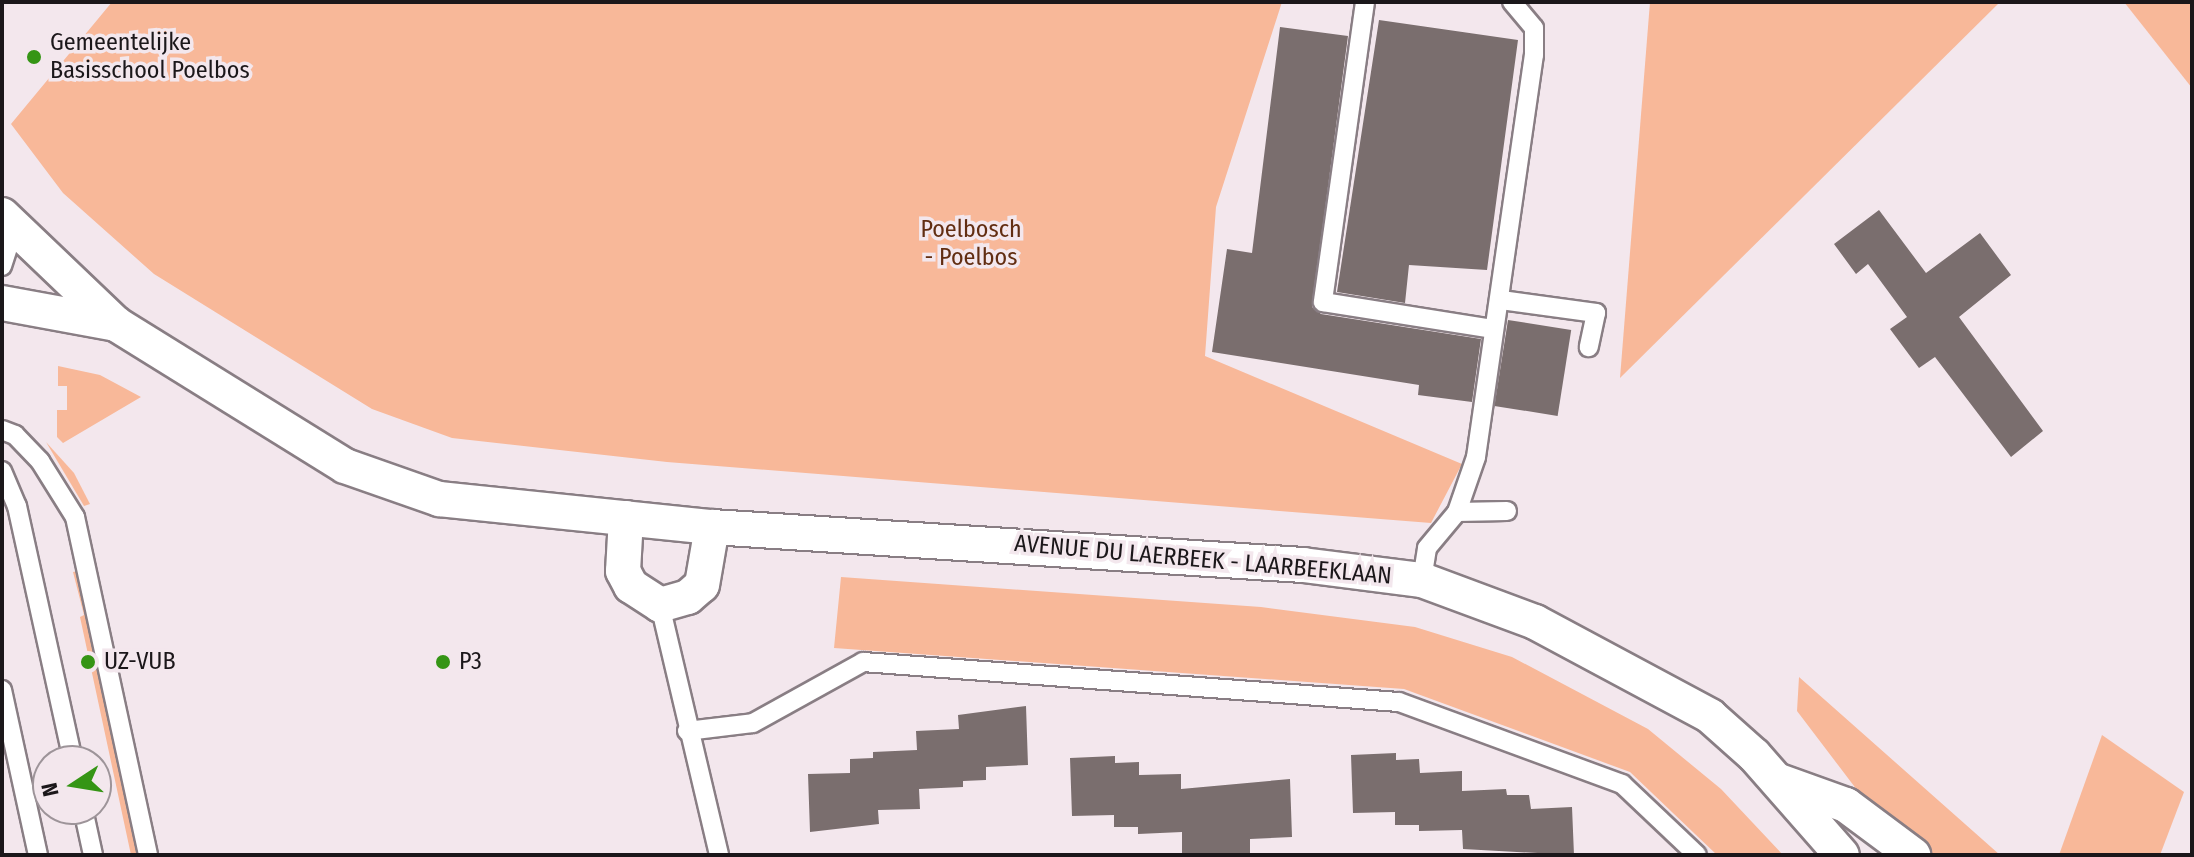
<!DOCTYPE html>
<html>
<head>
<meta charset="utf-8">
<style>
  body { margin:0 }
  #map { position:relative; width:2194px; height:857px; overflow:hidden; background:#f3e7ed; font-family:"Fira Sans Condensed",sans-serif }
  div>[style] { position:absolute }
  .green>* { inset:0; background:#f8b899 }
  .building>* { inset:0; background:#7a6e6e; transform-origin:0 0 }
  .roads { filter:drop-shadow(2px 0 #897e84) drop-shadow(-2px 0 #897e84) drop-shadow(0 2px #897e84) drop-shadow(0 -2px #897e84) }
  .service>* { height:18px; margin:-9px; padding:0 9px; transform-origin:9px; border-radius:9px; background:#fff }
  .minor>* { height:34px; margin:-17px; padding:0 17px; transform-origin:17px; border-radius:17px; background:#fff }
  .dots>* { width:22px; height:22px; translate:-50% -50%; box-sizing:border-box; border:4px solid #f3e7ed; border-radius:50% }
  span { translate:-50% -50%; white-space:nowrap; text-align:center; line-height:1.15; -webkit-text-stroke:7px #f3e7ed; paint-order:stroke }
  .poi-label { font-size:24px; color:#1b171a }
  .left { translate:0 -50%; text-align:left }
  .park-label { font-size:24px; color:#622d11 }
  .street-label { font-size:24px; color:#1b171a }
  .frame { position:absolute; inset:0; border:4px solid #1b171a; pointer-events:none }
  .north { position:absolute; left:32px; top:745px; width:80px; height:80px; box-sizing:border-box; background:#f3e7ed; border:2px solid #9d9499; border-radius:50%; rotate:258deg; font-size:22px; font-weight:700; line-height:32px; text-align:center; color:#1b171a }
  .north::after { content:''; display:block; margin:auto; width:28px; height:36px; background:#359515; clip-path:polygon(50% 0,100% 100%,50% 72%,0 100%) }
</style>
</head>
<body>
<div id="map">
  <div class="green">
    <i style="clip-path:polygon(112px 2px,1282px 2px,1216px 207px,1205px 356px,1462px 464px,1431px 523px,667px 462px,452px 438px,372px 409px,154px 274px,63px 193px,11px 124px)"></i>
    <i style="clip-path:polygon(1650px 2px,2000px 2px,1620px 378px)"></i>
    <i style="clip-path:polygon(2124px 2px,2192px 2px,2192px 88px)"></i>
    <i style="clip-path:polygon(58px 366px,100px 375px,141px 397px,63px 443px,57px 437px,57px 410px,67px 410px,67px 386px,58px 386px)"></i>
    <i style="clip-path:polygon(46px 442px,74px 473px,90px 504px,84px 506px)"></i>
    <i style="clip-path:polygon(78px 571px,139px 855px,131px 855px,80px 617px,84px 615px,73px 572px)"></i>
    <i style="clip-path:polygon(841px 577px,1261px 607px,1415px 627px,1512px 657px,1648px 729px,1721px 789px,1783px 855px,1717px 855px,1630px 772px,1404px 689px,834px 648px)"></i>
    <i style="clip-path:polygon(1799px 677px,2000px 855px,1889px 855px,1873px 811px,1797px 711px)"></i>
    <i style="clip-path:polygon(2102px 735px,2184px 792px,2160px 855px,2059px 855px)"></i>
  </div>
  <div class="building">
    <i style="clip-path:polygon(1379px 20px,1518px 40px,1487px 270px,1409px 265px,1405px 303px,1337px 292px)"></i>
    <i style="clip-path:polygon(1280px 27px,1348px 36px,1312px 307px,1321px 314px,1481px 339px,1472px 402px,1418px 395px,1419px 385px,1212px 352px,1227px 249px,1252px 253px)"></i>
    <i style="clip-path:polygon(1879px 210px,1926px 273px,1980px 233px,2011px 275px,1959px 317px,2043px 431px,2011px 457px,1935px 357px,1919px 368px,1890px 329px,1907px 317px,1868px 264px,1856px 274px,1834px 244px)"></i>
    <i style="left:1508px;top:320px;width:64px;height:87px;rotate:9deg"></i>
    <i style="clip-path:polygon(1026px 706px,1028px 765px,986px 767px,986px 780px,963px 781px,963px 787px,919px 789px,920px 809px,878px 810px,879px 824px,810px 832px,808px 774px,850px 773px,850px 759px,873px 758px,873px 752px,917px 750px,916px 731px,959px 729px,958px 715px)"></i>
    <i style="clip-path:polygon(1396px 753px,1396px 760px,1419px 759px,1420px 773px,1462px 771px,1462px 791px,1506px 789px,1507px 795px,1529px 795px,1531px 809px,1572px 807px,1574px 855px,1463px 849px,1462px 830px,1419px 831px,1419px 825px,1395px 825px,1395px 812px,1353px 813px,1351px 755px)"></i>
    <i style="clip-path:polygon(1115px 756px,1115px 763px,1139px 762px,1139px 775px,1181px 774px,1181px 789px,1290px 779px,1292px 837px,1250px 839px,1250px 853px,1182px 855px,1182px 832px,1138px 834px,1138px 827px,1114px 827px,1114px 815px,1072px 816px,1070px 758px)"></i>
  </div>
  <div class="roads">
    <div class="service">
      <i style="left:1365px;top:2px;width:303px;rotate:98deg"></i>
      <i style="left:1323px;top:302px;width:173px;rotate:9deg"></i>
      <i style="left:2px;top:266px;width:40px;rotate:-72deg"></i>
      <i style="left:1501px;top:300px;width:96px;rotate:7.8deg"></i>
      <i style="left:1596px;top:313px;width:35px;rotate:102deg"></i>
      <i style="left:2px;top:430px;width:14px;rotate:21deg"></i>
      <i style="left:15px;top:435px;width:36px;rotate:46deg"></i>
      <i style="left:40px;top:461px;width:66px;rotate:58deg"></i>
      <i style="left:75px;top:517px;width:346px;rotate:77.8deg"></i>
      <i style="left:2px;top:471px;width:38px;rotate:67deg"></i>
      <i style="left:17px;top:506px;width:261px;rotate:77.6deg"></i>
      <i style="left:1457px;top:512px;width:58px;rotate:-70.9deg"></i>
      <i style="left:1476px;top:457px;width:406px;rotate:-81.8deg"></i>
      <i style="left:1534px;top:55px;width:27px;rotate:-90deg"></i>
      <i style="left:1534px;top:28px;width:34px;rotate:-130deg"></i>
      <i style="left:1422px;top:580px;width:32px;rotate:-81deg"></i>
      <i style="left:1427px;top:548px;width:47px;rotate:-50.2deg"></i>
      <i style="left:1457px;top:512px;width:50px;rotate:-1.1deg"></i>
      <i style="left:660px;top:605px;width:257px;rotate:76.7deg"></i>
      <i style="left:2px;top:690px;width:169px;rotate:77.7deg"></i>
      <i style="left:687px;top:731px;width:66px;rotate:-6.9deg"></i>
      <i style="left:753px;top:723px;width:126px;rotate:-29deg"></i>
      <i style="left:863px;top:662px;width:537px;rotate:4.27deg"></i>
      <i style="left:1399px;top:702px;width:238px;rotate:20.2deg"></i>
      <i style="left:1622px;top:784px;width:103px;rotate:43.4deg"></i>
      <i style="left:83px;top:809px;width:47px;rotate:77.7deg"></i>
    </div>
    <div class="minor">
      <i style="left:2px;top:215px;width:158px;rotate:43.7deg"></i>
      <i style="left:116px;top:324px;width:269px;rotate:31.8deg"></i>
      <i style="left:345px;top:466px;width:100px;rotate:19.3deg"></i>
      <i style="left:439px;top:499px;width:274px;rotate:5.9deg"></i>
      <i style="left:712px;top:527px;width:592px;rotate:3.68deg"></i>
      <i style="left:1303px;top:565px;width:120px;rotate:7.2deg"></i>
      <i style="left:1422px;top:580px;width:121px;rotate:20.4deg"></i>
      <i style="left:1535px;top:622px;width:199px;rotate:28.2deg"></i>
      <i style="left:1710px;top:716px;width:59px;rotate:41.6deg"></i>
      <i style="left:1754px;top:755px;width:133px;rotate:48.7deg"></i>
      <i style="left:2px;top:303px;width:116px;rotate:10.4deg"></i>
      <i style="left:626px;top:518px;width:53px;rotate:93.2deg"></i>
      <i style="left:623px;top:571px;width:17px;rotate:62deg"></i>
      <i style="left:631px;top:586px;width:35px;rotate:33deg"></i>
      <i style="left:660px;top:605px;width:29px;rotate:-16deg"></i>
      <i style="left:688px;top:597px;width:18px;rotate:-41deg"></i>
      <i style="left:702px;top:585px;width:59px;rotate:-80.2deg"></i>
      <i style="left:1779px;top:781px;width:71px;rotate:19.7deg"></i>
      <i style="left:1846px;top:805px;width:84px;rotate:36.7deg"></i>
    </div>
  </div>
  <div class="dots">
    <i style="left:34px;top:57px;background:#359515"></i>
    <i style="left:88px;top:662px;background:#359515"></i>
    <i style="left:443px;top:662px;background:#359515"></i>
  </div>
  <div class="poi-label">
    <span class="left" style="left:50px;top:57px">Gemeentelijke<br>Basisschool Poelbos</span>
    <span class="left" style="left:104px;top:662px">UZ-VUB</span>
    <span class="left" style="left:459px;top:662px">P3</span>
  </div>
  <div class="park-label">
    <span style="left:971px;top:244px">Poelbosch<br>- Poelbos</span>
  </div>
  <div class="street-label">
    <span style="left:1203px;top:560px;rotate:5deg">AVENUE DU LAERBEEK - LAARBEEKLAAN</span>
  </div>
  <div class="frame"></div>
  <div class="north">N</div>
</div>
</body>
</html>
